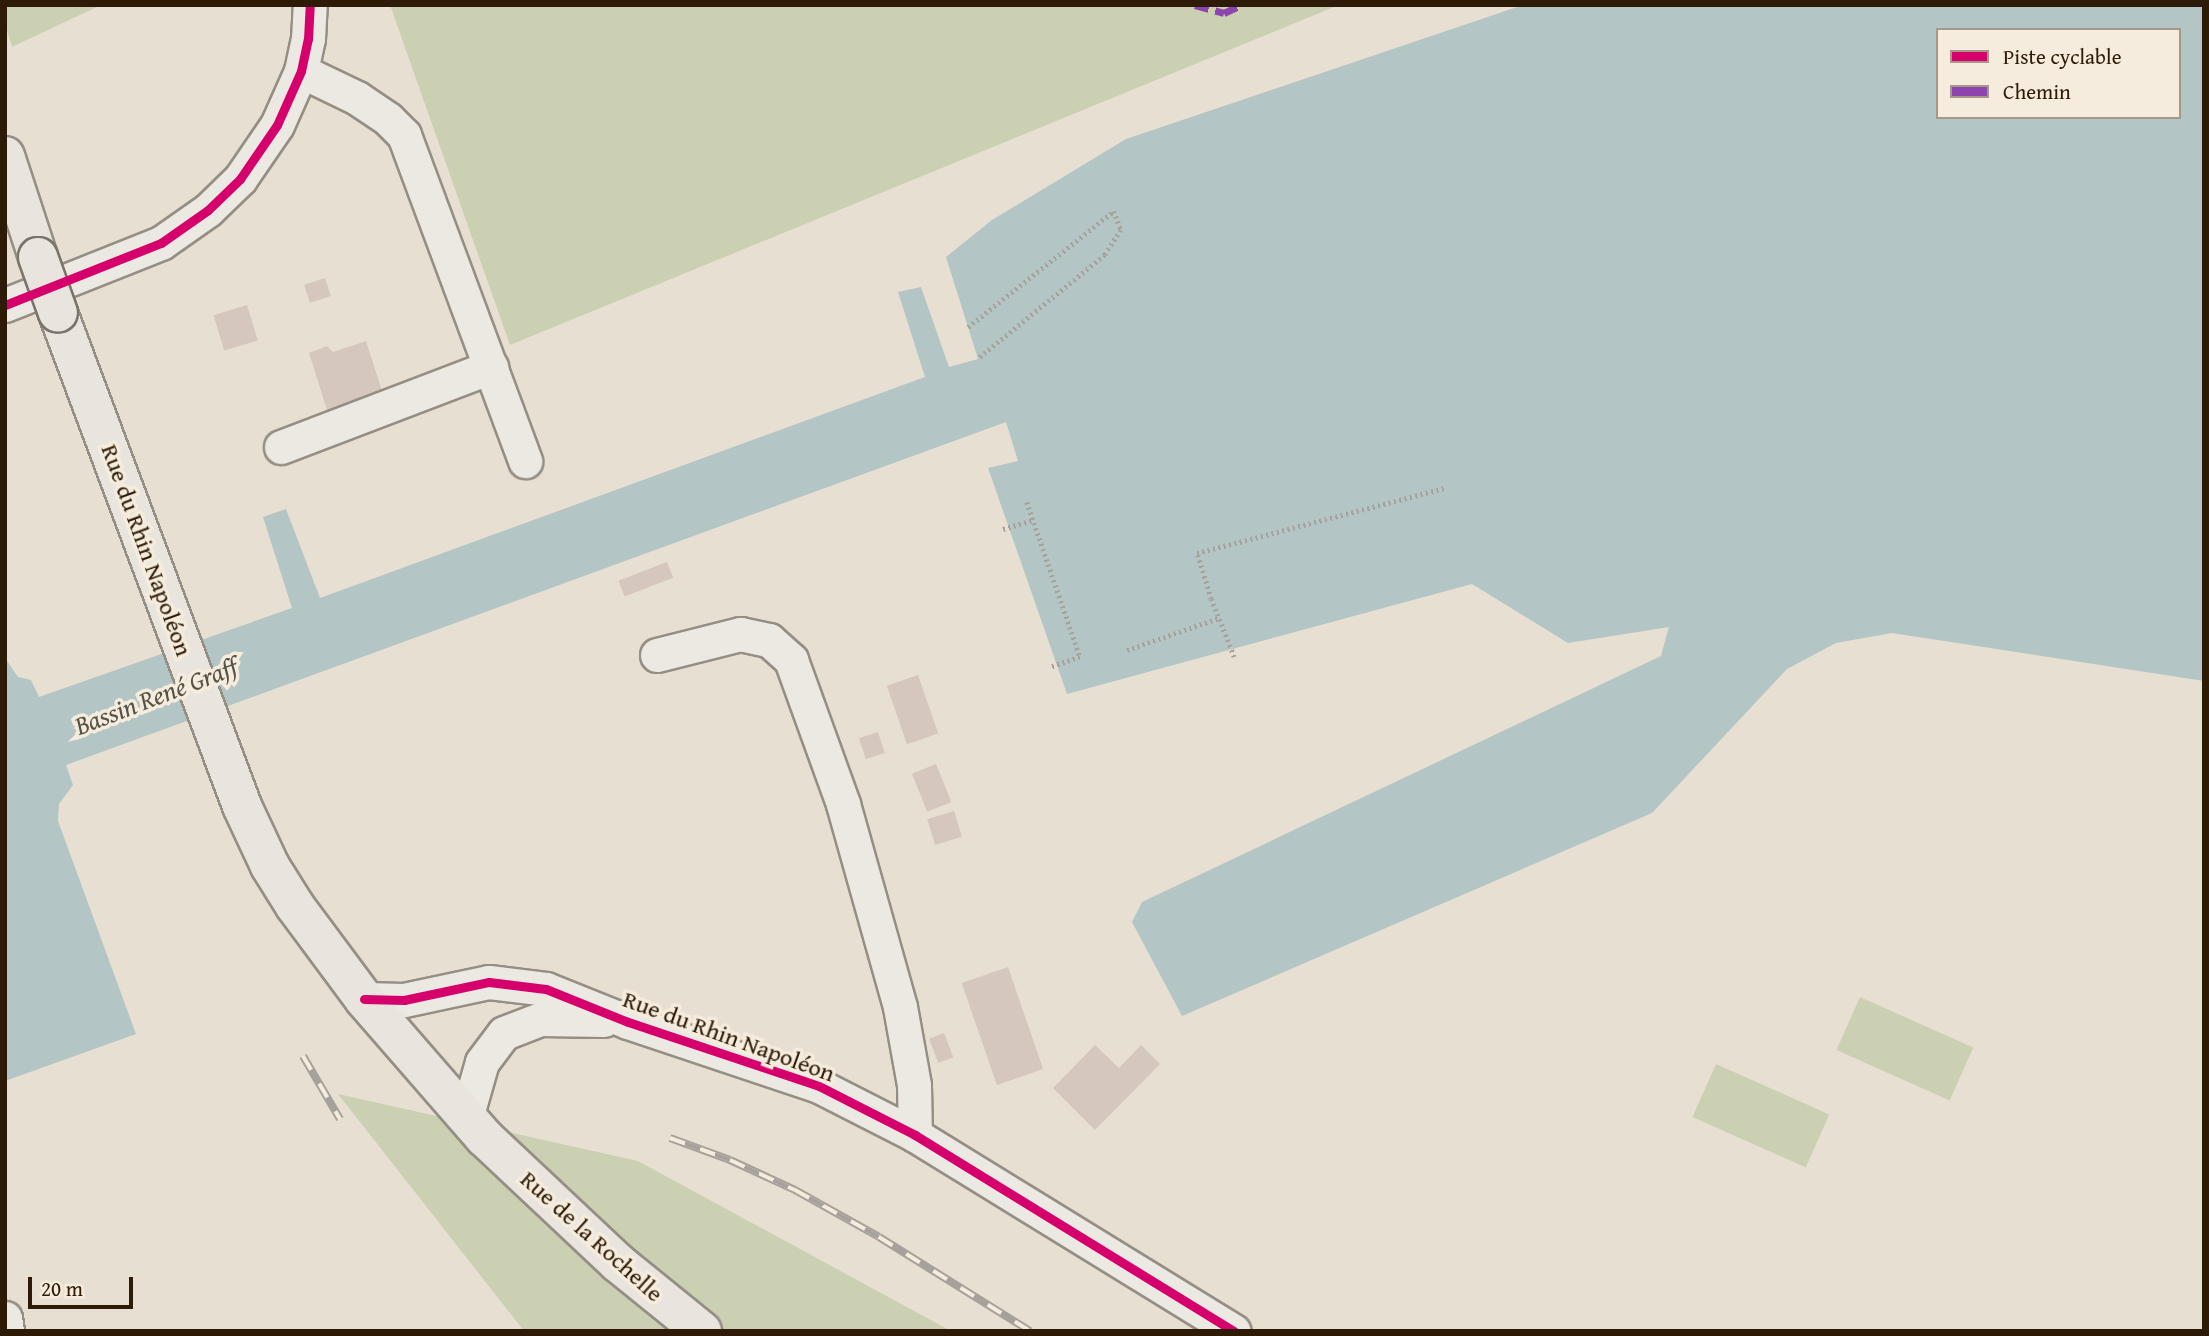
<!DOCTYPE html>
<html>
<head>
<meta charset="utf-8">
<style>
  body { margin:0 }
  #map { position:relative; width:2209px; height:1336px; overflow:hidden; background:#e7dfd2; font-family:"Gentium Book Plus",serif }
  div>[style] { position:absolute }
  .green>* { inset:0; background:#ccd0b3; transform-origin:0 0 }
  .water>* { inset:0; background:#b3c6c5 }
  .building>* { inset:0; background:#d5c7be; transform-origin:0 0 }
  .path>* { height:4.5px; margin-top:-2.25px; transform-origin:0; background:repeating-linear-gradient(90deg,#a6a29b 0 2px,transparent 0 5.5px) }
  .roads { filter:drop-shadow(2px 0 #958e84) drop-shadow(-2px 0 #958e84) drop-shadow(0 2px #958e84) drop-shadow(0 -2px #958e84) }
  .minor>* { height:33px; margin:-16.5px; padding:0 16.5px; transform-origin:16.5px; border-radius:16.5px; background:#ece8e2 }
  .major>* { height:38px; margin:-19px; padding:0 19px; transform-origin:19px; border-radius:19px; background:#e9e4dd }
  .rail>* { height:8px; margin-top:-4px; transform-origin:0; background:repeating-linear-gradient(90deg,#f5ecdd 0 16px,#a6a29b 0 32px); box-sizing:border-box; border-block:2px solid #a6a29b }
  .bridges { filter:drop-shadow(2px 0 #7a7369) drop-shadow(-2px 0 #7a7369) drop-shadow(0 2px #7a7369) drop-shadow(0 -2px #7a7369) }
  .major-bridge>* { height:38px; margin:-19px; padding:0 19px; transform-origin:19px; border-radius:19px; background:#e9e4dd }
  .quiet>* { height:7px; margin-top:-3.5px; transform-origin:0; background:repeating-linear-gradient(90deg,#8e44ad 0 14px,transparent 0 21px) }
  .cycleway>* { height:9px; margin:-4.5px; padding:0 4.5px; transform-origin:4.5px; border-radius:4.5px; background:#d6006c }
  span { translate:-50% -50%; white-space:nowrap; text-align:center; line-height:1.15; -webkit-text-stroke:7px #f5ecdd; paint-order:stroke }
  .street-label { font-size:24px; color:#2d1b07 }
  .water-label { font-size:26px; color:#545347; font-style:italic }
  .frame { position:absolute; inset:0; border:7px solid #2d1b07; pointer-events:none }
  .legend { position:absolute; left:1936px; top:28px; width:245px; height:91px; box-sizing:border-box; background:#f5ecdd; border:2px solid #a59887; margin:0; padding:9px 12px; list-style:none; font-size:21px; color:#2d1b07 }
  .legend li { display:flex; align-items:center; gap:14px; height:35px }
  .legend b { width:35px; border:2px solid #a59887 }
  .scale { position:absolute; left:28px; top:1277px; width:105px; height:32px; box-sizing:border-box; border:4px solid #2d1b07; border-top:0; padding-left:9px; font-size:21px; line-height:24px; white-space:nowrap; color:#2d1b07; -webkit-text-stroke:5px #f5ecdd; paint-order:stroke }
</style>
</head>
<body>
<div id="map">
  <div class="green">
    <i style="clip-path:polygon(5px 5px,101px 5px,12px 47px,5px 23px)"></i>
    <i style="clip-path:polygon(390px 5px,1339px 5px,510px 345px)"></i>
    <i style="left:1860px;top:997px;width:124px;height:58px;rotate:24deg"></i>
    <i style="left:1716px;top:1064px;width:124px;height:58px;rotate:24deg"></i>
    <i style="clip-path:polygon(338px 1094px,638px 1161px,951px 1331px,524px 1331px)"></i>
  </div>
  <div class="water">
    <i style="clip-path:polygon(evenodd,1523px 5px,2204px 5px,2204px 681px,1892px 633px,1836px 643px,1787px 669px,1652px 813px,1182px 1016px,1132px 922px,1142px 902px,1661px 656px,1669px 627px,1568px 643px,1472px 584px,1067px 694px,988px 468px,1018px 461px,1006px 422px,66px 765px,73px 785px,59px 804px,58px 821px,136px 1034px,5px 1081px,5px 658px,18px 677px,31px 680px,39px 697px,292px 608px,263px 517px,286px 509px,320px 598px,925px 377px,898px 292px,921px 287px,949px 367px,978px 359px,946px 257px,992px 220px,1126px 139px,1523px 5px,1938px 30px,2179px 30px,2179px 117px,1938px 117px,1938px 30px)"></i>
  </div>
  <div class="building">
    <i style="left:325px;top:278px;width:19px;height:22px;rotate:72deg"></i>
    <i style="left:247px;top:305px;width:37px;height:35px;rotate:73deg"></i>
    <i style="clip-path:polygon(366px 341px,383px 394px,328px 413px,309px 353px,327px 346px,333px 352px)"></i>
    <i style="left:667px;top:562px;width:17px;height:52px;rotate:69deg"></i>
    <i style="left:918px;top:675px;width:62px;height:33px;rotate:71deg"></i>
    <i style="left:878px;top:732px;width:22px;height:20px;rotate:72deg"></i>
    <i style="left:936px;top:764px;width:41px;height:26px;rotate:68deg"></i>
    <i style="left:954px;top:811px;width:27px;height:28px;rotate:73deg"></i>
    <i style="left:1008px;top:967px;width:108px;height:49px;rotate:71deg"></i>
    <i style="left:944px;top:1033px;width:26px;height:16px;rotate:69deg"></i>
    <i style="clip-path:polygon(1095px 1045px,1119px 1068px,1141px 1045px,1160px 1064px,1095px 1130px,1053px 1088px)"></i>
  </div>
  <div class="path">
    <i style="left:968px;top:327px;width:186px;rotate:-38.5deg"></i>
    <i style="left:1114px;top:211px;width:20px;rotate:70deg"></i>
    <i style="left:1121px;top:230px;width:30px;rotate:123deg"></i>
    <i style="left:1105px;top:255px;width:164px;rotate:140.7deg"></i>
    <i style="left:1027px;top:502px;width:164px;rotate:71.1deg"></i>
    <i style="left:1080px;top:657px;width:31px;rotate:161deg"></i>
    <i style="left:1003px;top:529px;width:31px;rotate:-17deg"></i>
    <i style="left:1127px;top:650px;width:97px;rotate:-19.2deg"></i>
    <i style="left:1234px;top:657px;width:62px;rotate:-111.6deg"></i>
    <i style="left:1211px;top:599px;width:48px;rotate:-106.9deg"></i>
    <i style="left:1197px;top:553px;width:256px;rotate:-14.7deg"></i>
  </div>
  <div class="roads">
    <div class="minor">
      <i style="left:301px;top:71px;width:62px;rotate:25.7deg"></i>
      <i style="left:357px;top:98px;width:37px;rotate:34deg"></i>
      <i style="left:388px;top:119px;width:23px;rotate:45deg"></i>
      <i style="left:404px;top:135px;width:348px;rotate:69.6deg"></i>
      <i style="left:5px;top:305px;width:168px;rotate:-21.7deg"></i>
      <i style="left:161px;top:243px;width:57px;rotate:-35.1deg"></i>
      <i style="left:208px;top:210px;width:45px;rotate:-44.1deg"></i>
      <i style="left:240px;top:179px;width:65px;rotate:-55.6deg"></i>
      <i style="left:277px;top:125px;width:59px;rotate:-66deg"></i>
      <i style="left:301px;top:71px;width:33px;rotate:-78deg"></i>
      <i style="left:308px;top:39px;width:34px;rotate:-87deg"></i>
      <i style="left:281px;top:447px;width:225px;rotate:-20.9deg"></i>
      <i style="left:657px;top:655px;width:86px;rotate:-14.2deg"></i>
      <i style="left:740px;top:634px;width:30px;rotate:12deg"></i>
      <i style="left:769px;top:640px;width:30px;rotate:42deg"></i>
      <i style="left:791px;top:660px;width:153px;rotate:70.1deg"></i>
      <i style="left:843px;top:804px;width:211px;rotate:74.3deg"></i>
      <i style="left:900px;top:1007px;width:79px;rotate:79.8deg"></i>
      <i style="left:914px;top:1085px;width:50px;rotate:88.9deg"></i>
      <i style="left:364px;top:999px;width:40px;rotate:1.4deg"></i>
      <i style="left:404px;top:1000px;width:87px;rotate:-12deg"></i>
      <i style="left:489px;top:982px;width:57px;rotate:7deg"></i>
      <i style="left:546px;top:989px;width:88px;rotate:21.9deg"></i>
      <i style="left:628px;top:1022px;width:201px;rotate:18.5deg"></i>
      <i style="left:819px;top:1086px;width:108px;rotate:27deg"></i>
      <i style="left:915px;top:1135px;width:374px;rotate:31.6deg"></i>
      <i style="left:466px;top:1118px;width:58px;rotate:-74.1deg"></i>
      <i style="left:482px;top:1062px;width:36px;rotate:-53deg"></i>
      <i style="left:504px;top:1033px;width:40px;rotate:-21deg"></i>
      <i style="left:541px;top:1019px;width:63px;rotate:0.9deg"></i>
      <i style="left:5px;top:1318px;width:13px;rotate:81deg"></i>
    </div>
    <div class="major">
      <i style="left:5px;top:156px;width:106px;rotate:71.9deg"></i>
      <i style="left:58px;top:313px;width:526px;rotate:69.53deg"></i>
      <i style="left:242px;top:806px;width:66px;rotate:65deg"></i>
      <i style="left:270px;top:866px;width:47px;rotate:58deg"></i>
      <i style="left:295px;top:906px;width:116px;rotate:53.4deg"></i>
      <i style="left:364px;top:999px;width:184px;rotate:49deg"></i>
      <i style="left:485px;top:1138px;width:183px;rotate:43.2deg"></i>
      <i style="left:618px;top:1263px;width:108px;rotate:39deg"></i>
    </div>
  </div>
  <div class="rail">
    <i style="left:303px;top:1056px;width:73px;rotate:59.6deg"></i>
    <i style="left:670px;top:1138px;width:64px;rotate:20.1deg"></i>
    <i style="left:730px;top:1160px;width:72px;rotate:24.8deg"></i>
    <i style="left:795px;top:1190px;width:96px;rotate:29.2deg"></i>
    <i style="left:879px;top:1237px;width:178px;rotate:31.9deg"></i>
  </div>
  <div class="bridges">
    <div class="major-bridge">
      <i style="left:38px;top:257px;width:59px;rotate:70.3deg"></i>
    </div>
  </div>
  <div class="quiet">
    <i style="left:1195px;top:5px;width:30px;rotate:15deg"></i>
    <i style="left:1224px;top:13px;width:19px;rotate:-25deg"></i>
  </div>
  <div class="cycleway">
    <i style="left:5px;top:305px;width:168px;rotate:-21.7deg"></i>
    <i style="left:161px;top:243px;width:57px;rotate:-35.1deg"></i>
    <i style="left:208px;top:210px;width:45px;rotate:-44.1deg"></i>
    <i style="left:240px;top:179px;width:65px;rotate:-55.6deg"></i>
    <i style="left:277px;top:125px;width:59px;rotate:-66deg"></i>
    <i style="left:301px;top:71px;width:33px;rotate:-78deg"></i>
    <i style="left:308px;top:39px;width:34px;rotate:-87deg"></i>
    <i style="left:364px;top:999px;width:40px;rotate:1.4deg"></i>
    <i style="left:404px;top:1000px;width:87px;rotate:-12deg"></i>
    <i style="left:489px;top:982px;width:57px;rotate:7deg"></i>
    <i style="left:546px;top:989px;width:88px;rotate:21.9deg"></i>
    <i style="left:628px;top:1022px;width:201px;rotate:18.5deg"></i>
    <i style="left:819px;top:1086px;width:108px;rotate:27deg"></i>
    <i style="left:915px;top:1135px;width:374px;rotate:31.6deg"></i>
  </div>
  <div class="street-label">
    <span style="left:147px;top:550px;rotate:70deg">Rue du Rhin Napoléon</span>
    <span style="left:729px;top:1036px;rotate:20deg">Rue du Rhin Napoléon</span>
    <span style="left:592px;top:1236px;rotate:42deg">Rue de la Rochelle</span>
  </div>
  <div class="water-label">
    <span style="left:156px;top:696px;rotate:-21deg">Bassin René Graff</span>
  </div>
  <div class="frame"></div>
  <ul class="legend">
  <li><b style="height:9px;background:#d6006c"></b>Piste cyclable</li>
  <li><b style="height:9px;background:#8e44ad"></b>Chemin</li>
  </ul>
  <div class="scale">20 m</div>
</div>
</body>
</html>
